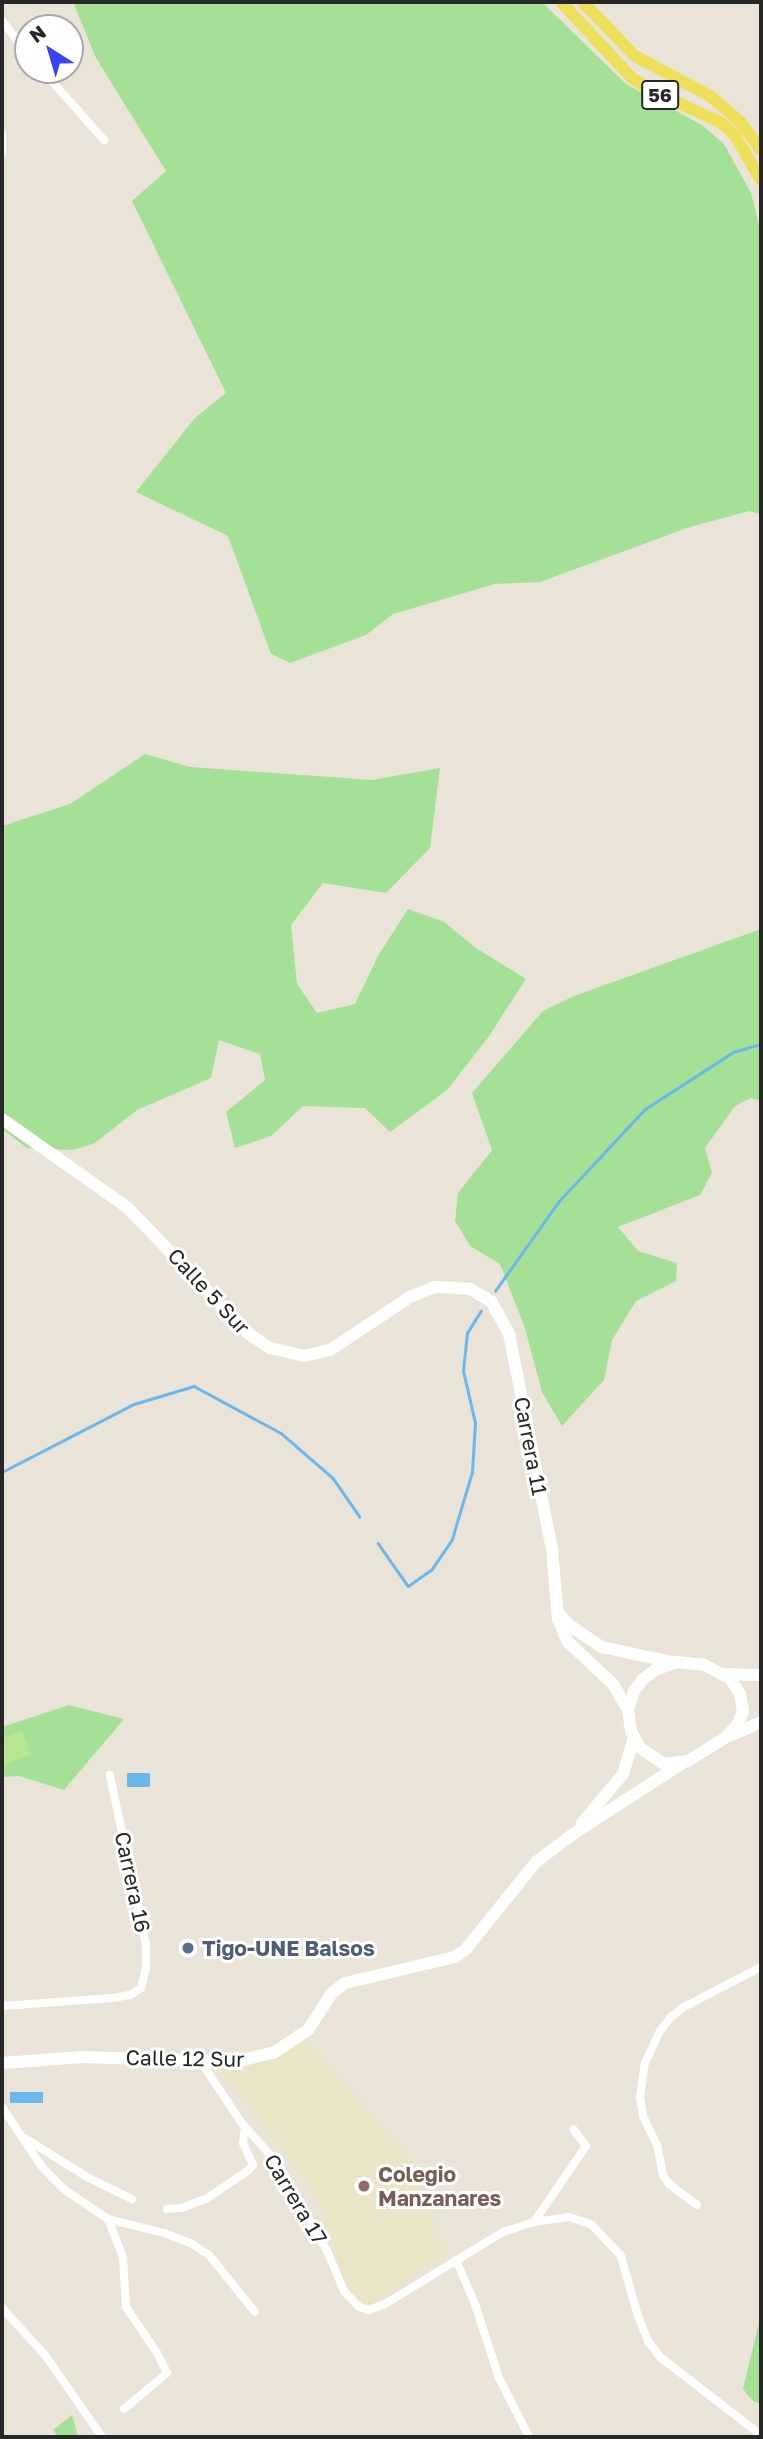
<!DOCTYPE html>
<html>
<head>
<meta charset="utf-8">
<style>
  body { margin:0 }
  #map { position:relative; width:763px; height:2439px; overflow:hidden; background:#eae4d8; font-family:"Golos Text",sans-serif }
  div>[style] { position:absolute }
  .education>* { inset:0; background:#ebe5c7 }
  .green>* { inset:0; background:#a4e095 }
  .pitch>* { inset:0; background:#b6e790 }
  .water>* { inset:0; background:#6cb7eb; transform-origin:0 0 }
  .stream>* { height:2.5px; margin:-1.25px; padding:0 1.25px; transform-origin:1.25px; border-radius:1.25px; background:#6cb7eb }
  .street>* { height:8px; margin:-4px; padding:0 4px; transform-origin:4px; border-radius:4px; background:#fff }
  .secondary>* { height:12px; margin:-6px; padding:0 6px; transform-origin:6px; border-radius:6px; background:#fff }
  .primary>* { height:12px; margin:-6px; padding:0 6px; transform-origin:6px; border-radius:6px; background:#eddf5a }
  .dots>* { width:19px; height:19px; translate:-50% -50%; box-sizing:border-box; border:4px solid #fff; border-radius:50% }
  span { translate:-50% -50%; white-space:nowrap; text-align:center; line-height:1.15; -webkit-text-stroke:6px #fff; paint-order:stroke }
  .shield-label span { padding:2px 5px; background:#fff; border:2px solid; border-radius:5px; -webkit-text-stroke-width:0 }
  .shield-label { font-size:19px; color:#272727; font-weight:700 }
  .street-label { font-size:21px; color:#272727 }
  .service-label { font-size:21px; color:#4e5e75; font-weight:700 }
  .left { translate:0 -50%; text-align:left }
  .education-label { font-size:21px; color:#785e54; font-weight:700 }
  .frame { position:absolute; inset:0; border:4px solid #272727; pointer-events:none }
  .north { position:absolute; left:14px; top:14px; width:70px; height:70px; box-sizing:border-box; background:#fff; border:2px solid #a9a9a9; border-radius:50%; rotate:323deg; font-size:19px; font-weight:700; line-height:28px; text-align:center; color:#272727 }
  .north::after { content:''; display:block; margin:auto; width:24px; height:32px; background:#3942f5; clip-path:polygon(50% 0,100% 100%,50% 72%,0 100%) }
</style>
</head>
<body>
<div id="map">
  <div class="education">
    <i style="clip-path:polygon(305px 2038px,407px 2154px,447px 2255px,370px 2305px,355px 2300px,345px 2282px,319px 2203px,298px 2169px,218px 2069px,280px 2056px)"></i>
  </div>
  <div class="green">
    <i style="clip-path:polygon(73px 2px,542px 2px,626px 84px,702px 125px,724px 144px,751px 193px,761px 233px,761px 514px,749px 511px,690px 527px,540px 582px,495px 584px,393px 614px,366px 635px,290px 663px,271px 654px,228px 536px,136px 492px,195px 418px,226px 393px,132px 201px,166px 171px,96px 58px)"></i>
    <i style="clip-path:polygon(145px 754px,190px 767px,372px 780px,440px 768px,430px 848px,386px 893px,323px 883px,291px 925px,297px 984px,317px 1013px,355px 1004px,378px 956px,408px 909px,444px 922px,476px 948px,526px 979px,487px 1039px,447px 1090px,390px 1132px,365px 1108px,303px 1106px,271px 1136px,235px 1148px,226px 1112px,265px 1080px,260px 1054px,219px 1040px,211px 1078px,137px 1110px,95px 1143px,73px 1150px,27px 1148px,2px 1129px,2px 826px,70px 804px)"></i>
    <i style="clip-path:polygon(761px 929px,761px 1101px,751px 1098px,735px 1106px,705px 1148px,712px 1173px,700px 1195px,618px 1227px,638px 1251px,677px 1263px,676px 1281px,636px 1301px,612px 1340px,604px 1380px,562px 1426px,542px 1392px,525px 1328px,500px 1264px,470px 1246px,455px 1221px,458px 1193px,492px 1150px,472px 1093px,543px 1011px,574px 996px)"></i>
    <i style="clip-path:polygon(69px 1705px,124px 1719px,64px 1790px,19px 1776px,2px 1777px,2px 1727px)"></i>
    <i style="clip-path:polygon(761px 2314px,761px 2404px,753px 2401px,743px 2389px)"></i>
    <i style="clip-path:polygon(72px 2415px,78px 2437px,51px 2437px,57px 2435px,53px 2430px)"></i>
  </div>
  <div class="pitch">
    <i style="clip-path:polygon(22px 1730px,31px 1755px,2px 1765px,2px 1738px)"></i>
  </div>
  <div class="water">
    <i style="left:127px;top:1773px;width:23px;height:14px"></i>
    <i style="left:43px;top:2092px;width:11px;height:33px;rotate:90deg"></i>
  </div>
  <div class="stream">
    <i style="left:495px;top:1291px;width:110px;rotate:-54.6deg"></i>
    <i style="left:559px;top:1201px;width:126px;rotate:-46.9deg"></i>
    <i style="left:645px;top:1109px;width:105px;rotate:-32.9deg"></i>
    <i style="left:733px;top:1052px;width:29px;rotate:-16deg"></i>
    <i style="left:2px;top:1472px;width:148px;rotate:-27.3deg"></i>
    <i style="left:134px;top:1404px;width:63px;rotate:-16.7deg"></i>
    <i style="left:194px;top:1386px;width:99px;rotate:28.4deg"></i>
    <i style="left:281px;top:1433px;width:69px;rotate:40.9deg"></i>
    <i style="left:333px;top:1478px;width:47px;rotate:55.3deg"></i>
    <i style="left:378px;top:1543px;width:52px;rotate:55.1deg"></i>
    <i style="left:408px;top:1586px;width:29px;rotate:-35deg"></i>
    <i style="left:432px;top:1569px;width:36px;rotate:-56deg"></i>
    <i style="left:452px;top:1539px;width:70px;rotate:-73.4deg"></i>
    <i style="left:472px;top:1472px;width:49px;rotate:-86.5deg"></i>
    <i style="left:475px;top:1423px;width:53px;rotate:-103deg"></i>
    <i style="left:463px;top:1371px;width:38px;rotate:-84deg"></i>
    <i style="left:467px;top:1333px;width:26px;rotate:-58deg"></i>
  </div>
  <div class="street">
    <i style="left:2px;top:20px;width:44px;rotate:54.2deg"></i>
    <i style="left:42px;top:70px;width:94px;rotate:48.5deg"></i>
    <i style="left:2px;top:134px;width:18px;rotate:90deg"></i>
    <i style="left:2px;top:2006px;width:111px;rotate:-4.1deg"></i>
    <i style="left:113px;top:1998px;width:17px;rotate:-10deg"></i>
    <i style="left:130px;top:1995px;width:13px;rotate:-32deg"></i>
    <i style="left:141px;top:1988px;width:21px;rotate:-76deg"></i>
    <i style="left:146px;top:1968px;width:23px;rotate:-90deg"></i>
    <i style="left:146px;top:1945px;width:174px;rotate:-102deg"></i>
    <i style="left:201px;top:2062px;width:72px;rotate:56.3deg"></i>
    <i style="left:241px;top:2122px;width:57px;rotate:48.5deg"></i>
    <i style="left:279px;top:2165px;width:101px;rotate:60.9deg"></i>
    <i style="left:328px;top:2253px;width:41px;rotate:67.2deg"></i>
    <i style="left:344px;top:2291px;width:22px;rotate:47deg"></i>
    <i style="left:359px;top:2307px;width:10px;rotate:17deg"></i>
    <i style="left:369px;top:2310px;width:17px;rotate:-21deg"></i>
    <i style="left:385px;top:2304px;width:138px;rotate:-31.4deg"></i>
    <i style="left:503px;top:2232px;width:33px;rotate:-18deg"></i>
    <i style="left:534px;top:2222px;width:35px;rotate:-8deg"></i>
    <i style="left:569px;top:2217px;width:23px;rotate:18deg"></i>
    <i style="left:591px;top:2224px;width:44px;rotate:46.8deg"></i>
    <i style="left:621px;top:2256px;width:62px;rotate:74.2deg"></i>
    <i style="left:638px;top:2316px;width:27px;rotate:68deg"></i>
    <i style="left:648px;top:2341px;width:20px;rotate:53deg"></i>
    <i style="left:660px;top:2357px;width:128px;rotate:37.7deg"></i>
    <i style="left:2px;top:2107px;width:72px;rotate:56.3deg"></i>
    <i style="left:42px;top:2167px;width:33px;rotate:45deg"></i>
    <i style="left:65px;top:2190px;width:52px;rotate:34deg"></i>
    <i style="left:108px;top:2219px;width:58px;rotate:14deg"></i>
    <i style="left:164px;top:2233px;width:30px;rotate:21deg"></i>
    <i style="left:192px;top:2244px;width:20px;rotate:33deg"></i>
    <i style="left:209px;top:2255px;width:73px;rotate:51.1deg"></i>
    <i style="left:26px;top:2139px;width:74px;rotate:31.8deg"></i>
    <i style="left:89px;top:2178px;width:48px;rotate:26deg"></i>
    <i style="left:697px;top:2205px;width:35px;rotate:-143deg"></i>
    <i style="left:669px;top:2184px;width:11px;rotate:-124deg"></i>
    <i style="left:663px;top:2175px;width:31px;rotate:-101deg"></i>
    <i style="left:657px;top:2145px;width:32px;rotate:-116deg"></i>
    <i style="left:643px;top:2116px;width:19px;rotate:-99deg"></i>
    <i style="left:640px;top:2097px;width:34px;rotate:-82deg"></i>
    <i style="left:645px;top:2063px;width:35px;rotate:-65deg"></i>
    <i style="left:660px;top:2031px;width:18px;rotate:-52deg"></i>
    <i style="left:671px;top:2017px;width:16px;rotate:-38deg"></i>
    <i style="left:684px;top:2007px;width:87px;rotate:-27.5deg"></i>
    <i style="left:167px;top:2209px;width:14px;rotate:-4deg"></i>
    <i style="left:181px;top:2208px;width:27px;rotate:-20deg"></i>
    <i style="left:206px;top:2199px;width:52px;rotate:-34deg"></i>
    <i style="left:249px;top:2170px;width:6px;rotate:-51deg"></i>
    <i style="left:253px;top:2165px;width:24px;rotate:-114deg"></i>
    <i style="left:243px;top:2143px;width:16px;rotate:-83deg"></i>
    <i style="left:108px;top:2219px;width:41px;rotate:68.5deg"></i>
    <i style="left:123px;top:2257px;width:50px;rotate:86.6deg"></i>
    <i style="left:126px;top:2307px;width:55px;rotate:56deg"></i>
    <i style="left:157px;top:2353px;width:22px;rotate:63deg"></i>
    <i style="left:167px;top:2373px;width:56px;rotate:140.1deg"></i>
    <i style="left:534px;top:2222px;width:92px;rotate:-55.6deg"></i>
    <i style="left:586px;top:2146px;width:21px;rotate:-127deg"></i>
    <i style="left:456px;top:2260px;width:48px;rotate:66.6deg"></i>
    <i style="left:475px;top:2304px;width:78px;rotate:72deg"></i>
    <i style="left:499px;top:2378px;width:66px;rotate:63deg"></i>
    <i style="left:2px;top:2308px;width:64px;rotate:47.5deg"></i>
    <i style="left:45px;top:2355px;width:100px;rotate:55.2deg"></i>
  </div>
  <div class="secondary">
    <i style="left:2px;top:1119px;width:154px;rotate:35.2deg"></i>
    <i style="left:128px;top:1208px;width:175px;rotate:46.2deg"></i>
    <i style="left:249px;top:1334px;width:25px;rotate:34deg"></i>
    <i style="left:270px;top:1348px;width:35px;rotate:13deg"></i>
    <i style="left:304px;top:1356px;width:27px;rotate:-13deg"></i>
    <i style="left:330px;top:1350px;width:96px;rotate:-33.5deg"></i>
    <i style="left:410px;top:1297px;width:27px;rotate:-22deg"></i>
    <i style="left:435px;top:1287px;width:35px;rotate:3deg"></i>
    <i style="left:470px;top:1289px;width:24px;rotate:30deg"></i>
    <i style="left:491px;top:1301px;width:38px;rotate:61deg"></i>
    <i style="left:509px;top:1334px;width:219px;rotate:78.7deg"></i>
    <i style="left:552px;top:1549px;width:70px;rotate:85.1deg"></i>
    <i style="left:558px;top:1619px;width:25px;rotate:67deg"></i>
    <i style="left:568px;top:1642px;width:62px;rotate:43deg"></i>
    <i style="left:613px;top:1684px;width:30px;rotate:60deg"></i>
    <i style="left:558px;top:1612px;width:17px;rotate:50deg"></i>
    <i style="left:569px;top:1625px;width:40px;rotate:34deg"></i>
    <i style="left:602px;top:1647px;width:72px;rotate:12.1deg"></i>
    <i style="left:677px;top:1662px;width:27px;rotate:6deg"></i>
    <i style="left:704px;top:1665px;width:29px;rotate:27deg"></i>
    <i style="left:730px;top:1678px;width:19px;rotate:58deg"></i>
    <i style="left:740px;top:1694px;width:17px;rotate:80deg"></i>
    <i style="left:743px;top:1711px;width:14px;rotate:111deg"></i>
    <i style="left:738px;top:1724px;width:19px;rotate:133deg"></i>
    <i style="left:725px;top:1738px;width:44px;rotate:148.1deg"></i>
    <i style="left:688px;top:1761px;width:24px;rotate:173deg"></i>
    <i style="left:664px;top:1764px;width:29px;rotate:-146deg"></i>
    <i style="left:640px;top:1748px;width:19px;rotate:-118deg"></i>
    <i style="left:631px;top:1731px;width:21px;rotate:-98deg"></i>
    <i style="left:628px;top:1710px;width:20px;rotate:-72deg"></i>
    <i style="left:634px;top:1691px;width:15px;rotate:-53deg"></i>
    <i style="left:643px;top:1679px;width:17px;rotate:-36deg"></i>
    <i style="left:657px;top:1669px;width:21px;rotate:-19deg"></i>
    <i style="left:724px;top:1674px;width:37px;rotate:2deg"></i>
    <i style="left:732px;top:1735px;width:32px;rotate:-24deg"></i>
    <i style="left:582px;top:1823px;width:64px;rotate:-50.1deg"></i>
    <i style="left:623px;top:1774px;width:38px;rotate:-73deg"></i>
    <i style="left:2px;top:2063px;width:80px;rotate:-4.3deg"></i>
    <i style="left:82px;top:2057px;width:153px;rotate:1.9deg"></i>
    <i style="left:235px;top:2062px;width:41px;rotate:-14deg"></i>
    <i style="left:275px;top:2052px;width:40px;rotate:-34deg"></i>
    <i style="left:308px;top:2030px;width:44px;rotate:-57deg"></i>
    <i style="left:332px;top:1993px;width:16px;rotate:-38deg"></i>
    <i style="left:345px;top:1983px;width:113px;rotate:-13.3deg"></i>
    <i style="left:455px;top:1957px;width:14px;rotate:-36deg"></i>
    <i style="left:466px;top:1949px;width:112px;rotate:-51.2deg"></i>
    <i style="left:536px;top:1862px;width:46px;rotate:-37.1deg"></i>
    <i style="left:573px;top:1834px;width:129px;rotate:-32.9deg"></i>
  </div>
  <div class="primary">
    <i style="left:561px;top:2px;width:103px;rotate:47deg"></i>
    <i style="left:631px;top:77px;width:25px;rotate:34deg"></i>
    <i style="left:652px;top:91px;width:75px;rotate:24.5deg"></i>
    <i style="left:720px;top:122px;width:18px;rotate:41deg"></i>
    <i style="left:734px;top:134px;width:53px;rotate:59.6deg"></i>
    <i style="left:583px;top:2px;width:75px;rotate:46.1deg"></i>
    <i style="left:635px;top:56px;width:85px;rotate:28.1deg"></i>
    <i style="left:710px;top:96px;width:22px;rotate:39deg"></i>
    <i style="left:727px;top:110px;width:21px;rotate:43deg"></i>
    <i style="left:742px;top:124px;width:32px;rotate:54deg"></i>
  </div>
  <div class="dots">
    <i style="left:188px;top:1948px;background:#5c6f8a"></i>
    <i style="left:364px;top:2186px;background:#8d6e63"></i>
  </div>
  <div class="shield-label">
    <span style="left:660px;top:95px">56</span>
  </div>
  <div class="street-label">
    <span style="left:209px;top:1291px;rotate:47deg">Calle 5 Sur</span>
    <span style="left:531px;top:1446px;rotate:79deg">Carrera 11</span>
    <span style="left:133px;top:1882px;rotate:78deg">Carrera 16</span>
    <span style="left:185px;top:2058px;rotate:1deg">Calle 12 Sur</span>
    <span style="left:296px;top:2199px;rotate:59deg">Carrera 17</span>
  </div>
  <div class="service-label">
    <span class="left" style="left:202px;top:1948px">Tigo-UNE Balsos</span>
  </div>
  <div class="education-label">
    <span class="left" style="left:378px;top:2186px">Colegio<br>Manzanares</span>
  </div>
  <div class="frame"></div>
  <div class="north">N</div>
</div>
</body>
</html>
